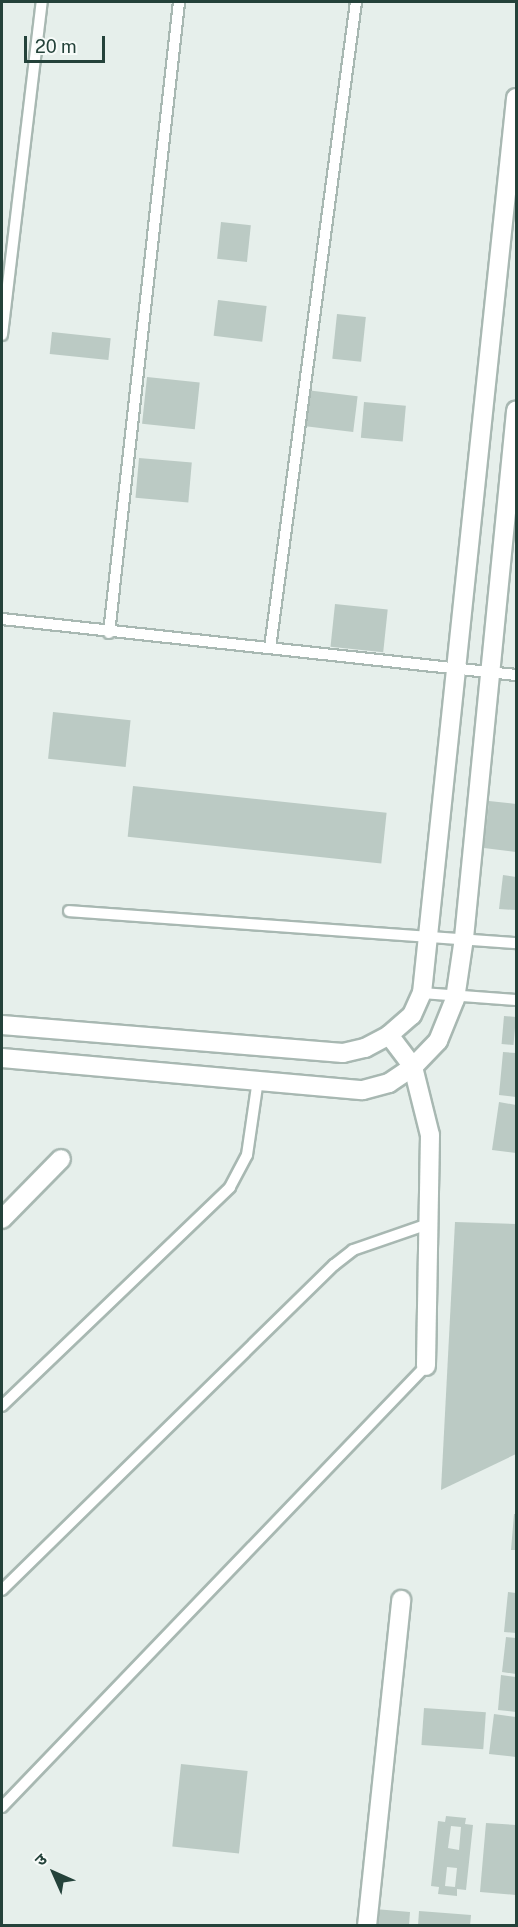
<!DOCTYPE html>
<html>
<head>
<meta charset="utf-8">
<style>
  body { margin:0 }
  #map { position:relative; width:518px; height:1927px; overflow:hidden; background:#e6efeb; font-family:"Public Sans","Noto Sans Devanagari",sans-serif }
  div>[style] { position:absolute }
  .building>* { inset:0; background:#bbcac4; transform-origin:0 0 }
  .roads { filter:drop-shadow(2px 0 #a8b8b2) drop-shadow(-2px 0 #a8b8b2) drop-shadow(0 2px #a8b8b2) drop-shadow(0 -2px #a8b8b2) }
  .lane>* { height:10px; margin:-5px; padding:0 5px; transform-origin:5px; border-radius:5px; background:#fff }
  .street>* { height:18px; margin:-9px; padding:0 9px; transform-origin:9px; border-radius:9px; background:#fff }
  .secondary>* { height:18px; margin:-9px; padding:0 9px; transform-origin:9px; border-radius:9px; background:#fff }
  span { translate:-50% -50%; white-space:nowrap; text-align:center; line-height:1.15; -webkit-text-stroke:4.5px #f7fbf9; paint-order:stroke }
  .frame { position:absolute; inset:0; border:3px solid #24423a; pointer-events:none }
  .north { position:absolute; left:24px; top:1843px; width:60px; height:60px; -webkit-text-stroke:4px #f7fbf9; paint-order:stroke; rotate:315deg; font-size:16px; font-weight:700; line-height:24px; text-align:center; color:#24423a }
  .north::after { content:''; display:block; margin:auto; width:21px; height:27px; background:#24423a; clip-path:polygon(50% 0,100% 100%,50% 72%,0 100%) }
  .scale { position:absolute; left:24px; top:36px; width:81px; height:27px; box-sizing:border-box; border:3px solid #24423a; border-top:0; padding-left:8px; font-size:18px; line-height:21px; white-space:nowrap; color:#24423a; -webkit-text-stroke:4px #f7fbf9; paint-order:stroke }
</style>
</head>
<body>
<div id="map">
  <div class="building">
    <i style="left:221px;top:222px;width:30px;height:37px;rotate:6deg"></i>
    <i style="left:218px;top:300px;width:49px;height:36px;rotate:7deg"></i>
    <i style="left:337px;top:314px;width:29px;height:45px;rotate:6deg"></i>
    <i style="left:52px;top:332px;width:59px;height:22px;rotate:6deg"></i>
    <i style="left:147px;top:377px;width:53px;height:47px;rotate:6deg"></i>
    <i style="left:306px;top:390px;width:52px;height:36px;rotate:7deg"></i>
    <i style="left:364px;top:402px;width:42px;height:36px;rotate:5deg"></i>
    <i style="left:139px;top:458px;width:53px;height:40px;rotate:5deg"></i>
    <i style="left:335px;top:604px;width:53px;height:43px;rotate:6deg"></i>
    <i style="left:53px;top:712px;width:78px;height:47px;rotate:6deg"></i>
    <i style="left:133px;top:786px;width:255px;height:51px;rotate:6deg"></i>
    <i style="clip-path:polygon(489px 801px,516px 804px,516px 852px,484px 848px)"></i>
    <i style="clip-path:polygon(503px 875px,516px 877px,516px 910px,499px 909px)"></i>
    <i style="left:504px;top:1016px;width:12px;height:28px;rotate:5deg"></i>
    <i style="clip-path:polygon(503px 1052px,516px 1053px,516px 1097px,499px 1095px)"></i>
    <i style="clip-path:polygon(499px 1102px,516px 1105px,516px 1153px,492px 1150px)"></i>
    <i style="clip-path:polygon(455px 1222px,516px 1224px,516px 1454px,441px 1490px)"></i>
    <i style="clip-path:polygon(514px 1514px,516px 1514px,516px 1550px,511px 1550px)"></i>
    <i style="clip-path:polygon(508px 1592px,516px 1593px,516px 1633px,504px 1632px)"></i>
    <i style="clip-path:polygon(506px 1637px,516px 1638px,516px 1674px,502px 1672px)"></i>
    <i style="clip-path:polygon(501px 1675px,516px 1677px,516px 1712px,498px 1710px)"></i>
    <i style="left:424px;top:1708px;width:62px;height:37px;rotate:4deg"></i>
    <i style="clip-path:polygon(494px 1714px,516px 1717px,516px 1757px,489px 1754px)"></i>
    <i style="left:181px;top:1764px;width:67px;height:83px;rotate:6deg"></i>
    <i style="clip-path:polygon(evenodd,446px 1816px,466px 1818px,465px 1824px,473px 1825px,466px 1890px,457px 1889px,457px 1896px,438px 1894px,439px 1887px,431px 1886px,438px 1821px,445px 1822px,446px 1816px,451px 1826px,461px 1827px,459px 1850px,448px 1848px,451px 1826px,446px 1816px,447px 1867px,457px 1868px,455px 1887px,445px 1886px,447px 1867px)"></i>
    <i style="clip-path:polygon(486px 1823px,516px 1825px,516px 1895px,480px 1892px)"></i>
    <i style="clip-path:polygon(375px 1909px,410px 1912px,409px 1926px,373px 1926px)"></i>
    <i style="clip-path:polygon(419px 1911px,471px 1915px,470px 1926px,418px 1926px)"></i>
  </div>
  <div class="roads">
    <div class="lane">
      <i style="left:2px;top:335px;width:335px;rotate:-83.2deg"></i>
      <i style="left:2px;top:619px;width:517px;rotate:6.22deg"></i>
      <i style="left:109px;top:633px;width:635px;rotate:-83.67deg"></i>
      <i style="left:270px;top:648px;width:652px;rotate:-82.42deg"></i>
      <i style="left:69px;top:911px;width:448px;rotate:4.1deg"></i>
      <i style="left:422px;top:993px;width:94px;rotate:4.3deg"></i>
      <i style="left:2px;top:1406px;width:316px;rotate:-43.8deg"></i>
      <i style="left:230px;top:1187px;width:36px;rotate:-62deg"></i>
      <i style="left:247px;top:1155px;width:76px;rotate:-81.7deg"></i>
      <i style="left:2px;top:1590px;width:465px;rotate:-44.4deg"></i>
      <i style="left:334px;top:1265px;width:24px;rotate:-38deg"></i>
      <i style="left:353px;top:1250px;width:83px;rotate:-19.1deg"></i>
      <i style="left:2px;top:1807px;width:612px;rotate:-46.13deg"></i>
    </div>
    <div class="street">
      <i style="left:389px;top:1035px;width:40px;rotate:53deg"></i>
      <i style="left:413px;top:1067px;width:70px;rotate:76deg"></i>
      <i style="left:430px;top:1135px;width:231px;rotate:91deg"></i>
      <i style="left:2px;top:1219px;width:84px;rotate:-45.5deg"></i>
      <i style="left:367px;top:1926px;width:328px;rotate:-84deg"></i>
    </div>
    <div class="secondary">
      <i style="left:2px;top:1025px;width:342px;rotate:4.7deg"></i>
      <i style="left:343px;top:1053px;width:23px;rotate:-13deg"></i>
      <i style="left:365px;top:1048px;width:27px;rotate:-28deg"></i>
      <i style="left:389px;top:1035px;width:30px;rotate:-41deg"></i>
      <i style="left:412px;top:1015px;width:24px;rotate:-66deg"></i>
      <i style="left:422px;top:993px;width:900px;rotate:-84deg"></i>
      <i style="left:2px;top:1058px;width:362px;rotate:5.1deg"></i>
      <i style="left:363px;top:1090px;width:27px;rotate:-15deg"></i>
      <i style="left:389px;top:1083px;width:29px;rotate:-34deg"></i>
      <i style="left:413px;top:1067px;width:36px;rotate:-46deg"></i>
      <i style="left:438px;top:1041px;width:45px;rotate:-68deg"></i>
      <i style="left:455px;top:999px;width:62px;rotate:-81.6deg"></i>
      <i style="left:464px;top:938px;width:530px;rotate:-84.36deg"></i>
    </div>
  </div>
  <div class="frame"></div>
  <div class="north">उ</div>
  <div class="scale">20 m</div>
</div>
</body>
</html>
